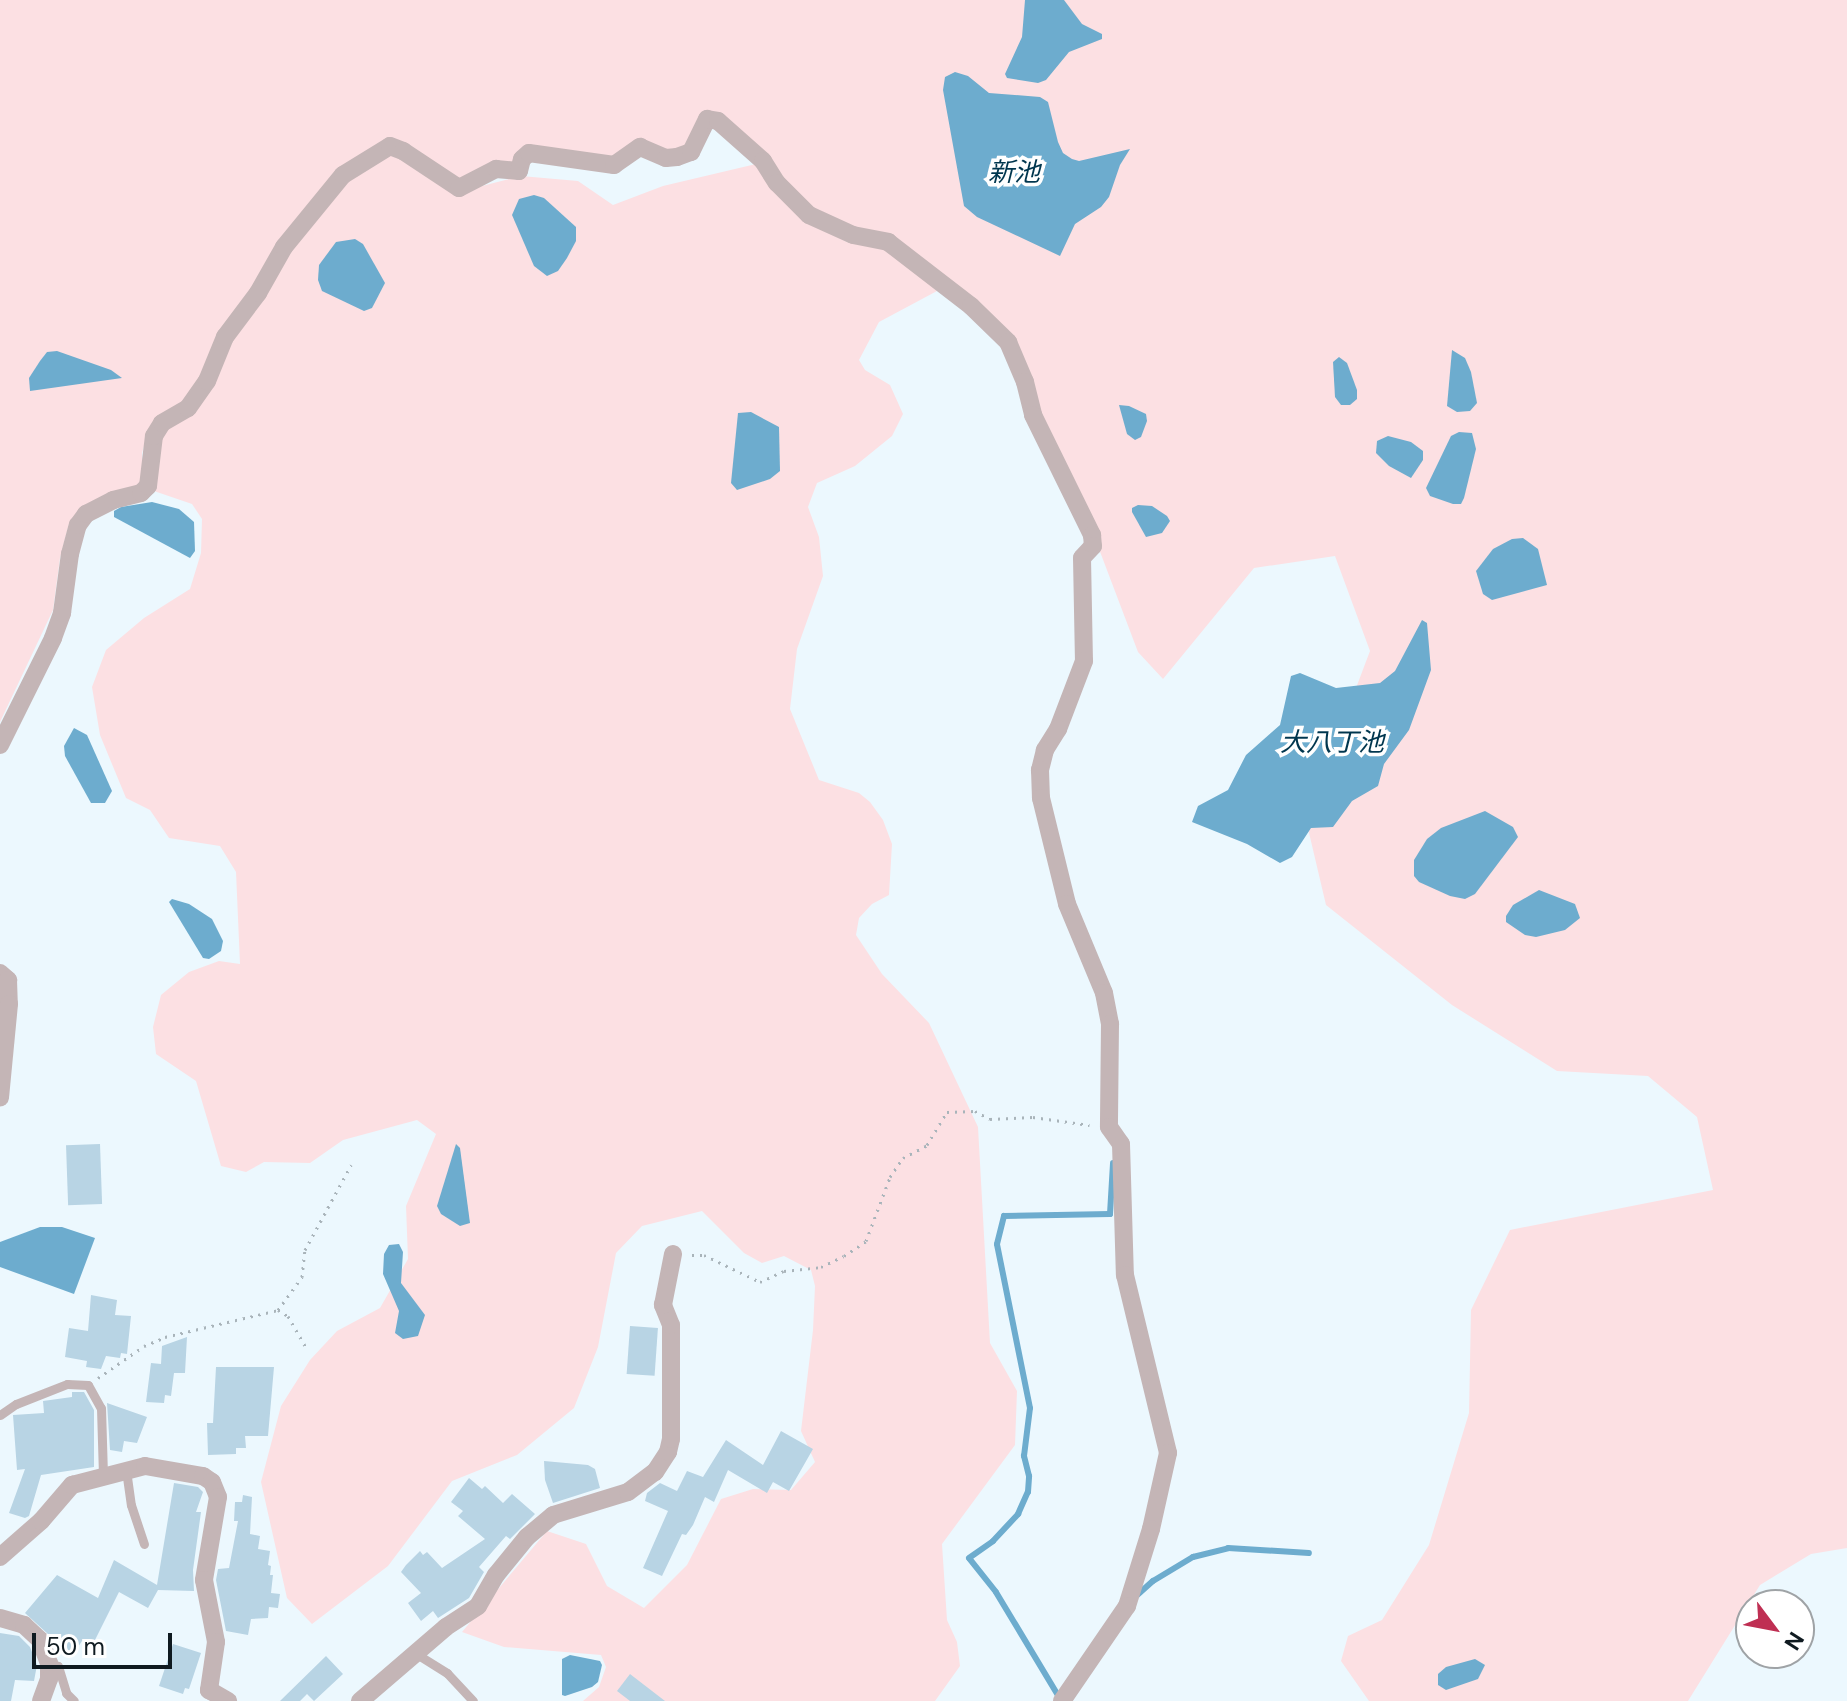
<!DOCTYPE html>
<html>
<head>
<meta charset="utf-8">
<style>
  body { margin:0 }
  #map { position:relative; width:1847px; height:1701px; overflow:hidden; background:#ecf8fe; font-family:"DM Sans","Noto Sans JP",sans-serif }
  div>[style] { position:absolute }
  .green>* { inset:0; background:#fce0e3 }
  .water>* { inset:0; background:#6dacce }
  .stream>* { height:6px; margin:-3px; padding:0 3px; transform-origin:3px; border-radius:3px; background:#6dacce }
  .building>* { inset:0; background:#b8d4e4; transform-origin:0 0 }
  .path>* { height:3px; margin-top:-1.5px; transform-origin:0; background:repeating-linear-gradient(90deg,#a9b4ba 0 2px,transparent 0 8px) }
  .service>* { height:9px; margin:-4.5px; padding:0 4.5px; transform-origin:4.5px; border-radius:4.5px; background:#c4b5b6 }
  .minor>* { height:18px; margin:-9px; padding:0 9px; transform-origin:9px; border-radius:9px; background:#c4b5b6 }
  span { translate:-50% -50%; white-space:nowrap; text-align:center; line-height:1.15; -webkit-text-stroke:7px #fff; paint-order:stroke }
  .water-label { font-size:26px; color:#00364e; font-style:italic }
  .north { position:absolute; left:1735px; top:1589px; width:80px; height:80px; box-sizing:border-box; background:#fff; border:2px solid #9fa3a6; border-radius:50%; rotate:122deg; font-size:22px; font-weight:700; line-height:32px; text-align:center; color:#0f1a20 }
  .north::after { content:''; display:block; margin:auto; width:28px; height:36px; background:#bf2f53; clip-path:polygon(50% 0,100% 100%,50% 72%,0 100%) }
  .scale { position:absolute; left:32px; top:1633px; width:140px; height:36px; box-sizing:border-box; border:4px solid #0f1a20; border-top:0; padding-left:10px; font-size:24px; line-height:28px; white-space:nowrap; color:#0f1a20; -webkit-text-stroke:6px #fff; paint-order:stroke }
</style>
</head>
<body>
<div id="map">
  <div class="green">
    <i style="clip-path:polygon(0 0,1847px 0,1847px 1548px,1811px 1554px,1760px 1585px,1688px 1701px,1369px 1701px,1341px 1661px,1348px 1636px,1382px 1620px,1429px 1545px,1469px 1413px,1471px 1310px,1510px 1230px,1713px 1190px,1697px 1117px,1648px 1076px,1557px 1071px,1452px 1005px,1326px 905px,1306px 820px,1370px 651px,1335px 556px,1254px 568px,1163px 679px,1138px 652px,1099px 549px,1046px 434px,1016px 350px,928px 264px,809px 211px,718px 116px,685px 153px,660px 150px,613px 161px,516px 162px,458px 182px,405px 147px,350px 162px,185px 405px,148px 433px,142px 453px,143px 474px,137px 488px,69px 524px,60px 558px,53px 610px,0 722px)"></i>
    <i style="clip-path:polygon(393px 151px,459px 192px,521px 176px,578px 181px,613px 205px,663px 186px,756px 164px,802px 217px,847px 242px,885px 248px,913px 267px,937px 291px,879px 322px,859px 360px,865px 370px,890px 385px,903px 414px,892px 436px,855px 466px,817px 483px,808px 507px,819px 537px,823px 576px,797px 649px,790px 709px,819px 780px,859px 793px,870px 802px,883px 820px,892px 844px,889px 895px,872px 904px,859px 918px,856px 935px,882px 974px,929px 1023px,978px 1127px,990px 1343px,1017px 1391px,1015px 1445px,942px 1544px,947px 1620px,957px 1642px,960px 1666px,935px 1701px,583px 1701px,599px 1687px,606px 1667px,601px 1655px,504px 1647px,462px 1632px,547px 1531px,586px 1544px,607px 1586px,644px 1608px,687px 1565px,721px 1499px,753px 1489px,791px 1490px,815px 1462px,801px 1431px,813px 1330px,815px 1286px,811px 1270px,784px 1256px,762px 1263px,744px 1253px,702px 1211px,642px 1226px,616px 1253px,598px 1347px,574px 1408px,517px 1455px,452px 1481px,388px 1566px,312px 1624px,287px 1598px,261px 1482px,281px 1406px,310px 1360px,337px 1331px,380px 1308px,408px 1259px,406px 1206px,436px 1134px,417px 1120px,343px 1140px,310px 1163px,264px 1162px,246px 1172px,221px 1166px,196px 1081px,156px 1054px,153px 1027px,161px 995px,189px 972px,219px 961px,240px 964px,236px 872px,220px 846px,169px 838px,150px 810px,126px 798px,100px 735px,92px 687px,106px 650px,144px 618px,190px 589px,201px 553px,202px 519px,192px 504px,151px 490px,160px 436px,217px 362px,274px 273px,346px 180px)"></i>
  </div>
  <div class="water">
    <i style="clip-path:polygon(1025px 0,1064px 0,1082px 24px,1102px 34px,1102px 39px,1069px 52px,1046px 80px,1038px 83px,1007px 78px,1005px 74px,1022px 37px)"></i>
    <i style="clip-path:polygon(955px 72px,968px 76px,989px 93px,1040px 97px,1048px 102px,1058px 142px,1063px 153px,1072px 159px,1079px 161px,1130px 149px,1120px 165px,1109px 197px,1101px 207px,1075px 224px,1060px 256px,977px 217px,964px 206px,943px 90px,945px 77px)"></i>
    <i style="clip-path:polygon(534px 195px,544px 198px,576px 227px,576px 241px,567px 258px,558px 271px,547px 276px,534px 266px,512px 215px,519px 199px)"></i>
    <i style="clip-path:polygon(355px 239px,363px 244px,385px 283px,372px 308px,364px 311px,322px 291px,318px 280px,319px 265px,336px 242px)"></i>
    <i style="clip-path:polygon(1452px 350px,1465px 358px,1471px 372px,1477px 403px,1470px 411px,1457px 412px,1447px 406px)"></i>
    <i style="clip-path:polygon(57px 351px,111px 370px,122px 378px,30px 391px,29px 378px,40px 361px,47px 352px)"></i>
    <i style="clip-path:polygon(1339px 357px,1347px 363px,1357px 390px,1357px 399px,1350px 405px,1341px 405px,1335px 397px,1333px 362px)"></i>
    <i style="clip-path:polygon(1119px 405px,1129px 406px,1146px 414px,1147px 421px,1141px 437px,1135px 440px,1127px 434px)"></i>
    <i style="clip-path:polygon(751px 412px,779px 427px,780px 471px,770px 479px,737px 490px,731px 483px,738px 413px)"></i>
    <i style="clip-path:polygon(1459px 432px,1472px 433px,1476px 449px,1464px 498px,1461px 504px,1453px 504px,1430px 496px,1426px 488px,1451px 436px)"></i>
    <i style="clip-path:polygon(1388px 436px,1411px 442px,1423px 451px,1423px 460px,1411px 478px,1389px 466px,1376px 453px,1377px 441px)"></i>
    <i style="clip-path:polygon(152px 502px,179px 509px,194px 522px,195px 551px,190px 558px,114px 517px,114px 511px,121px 507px)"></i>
    <i style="clip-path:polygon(1138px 505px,1152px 506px,1167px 516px,1170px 521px,1162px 533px,1146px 537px,1132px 512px,1132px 508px)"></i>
    <i style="clip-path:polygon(1523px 538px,1538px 549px,1547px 585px,1492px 600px,1483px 594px,1476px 571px,1493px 549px,1512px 539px)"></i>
    <i style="clip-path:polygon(1422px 620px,1427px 623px,1431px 670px,1409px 730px,1384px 764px,1378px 786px,1352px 801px,1333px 827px,1311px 828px,1292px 857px,1280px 863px,1247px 844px,1192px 822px,1198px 806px,1228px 790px,1246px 755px,1280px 725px,1291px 676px,1300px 673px,1336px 688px,1380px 683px,1395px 671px)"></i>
    <i style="clip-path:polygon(74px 728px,87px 735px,112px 791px,105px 803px,91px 803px,65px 756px,64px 746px)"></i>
    <i style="clip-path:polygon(1485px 811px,1513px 827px,1518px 837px,1475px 894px,1465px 899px,1450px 896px,1419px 882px,1414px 876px,1414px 860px,1427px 839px,1441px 828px)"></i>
    <i style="clip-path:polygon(1539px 890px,1575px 904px,1580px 918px,1565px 930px,1536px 937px,1525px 935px,1506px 922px,1506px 916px,1513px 905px)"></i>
    <i style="clip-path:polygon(172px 899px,189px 904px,212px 919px,223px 941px,221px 951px,209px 959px,203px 958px,169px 902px)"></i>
    <i style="clip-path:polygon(456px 1144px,460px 1148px,470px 1223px,460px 1226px,441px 1214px,437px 1206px)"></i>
    <i style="clip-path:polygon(40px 1227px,62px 1227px,95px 1238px,74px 1294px,0 1267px,0 1242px)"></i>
    <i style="clip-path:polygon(399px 1244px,403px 1252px,401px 1283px,425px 1315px,418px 1336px,403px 1339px,395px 1333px,399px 1311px,383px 1274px,384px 1254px,389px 1245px)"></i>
    <i style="clip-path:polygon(570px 1655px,600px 1661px,602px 1665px,598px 1682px,592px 1687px,565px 1696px,562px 1695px,562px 1659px)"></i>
    <i style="clip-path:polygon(1475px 1659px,1485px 1665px,1478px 1679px,1446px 1690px,1438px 1685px,1438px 1674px,1446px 1667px)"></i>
  </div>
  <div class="stream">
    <i style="left:1135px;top:1597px;width:24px;rotate:-42deg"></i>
    <i style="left:1153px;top:1581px;width:47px;rotate:-31deg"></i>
    <i style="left:1193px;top:1557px;width:36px;rotate:-14deg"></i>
    <i style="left:1228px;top:1548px;width:81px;rotate:3.5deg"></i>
    <i style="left:1059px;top:1697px;width:122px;rotate:-121deg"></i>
    <i style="left:996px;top:1592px;width:43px;rotate:-128.5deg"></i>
    <i style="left:969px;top:1558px;width:29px;rotate:-35deg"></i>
    <i style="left:993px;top:1541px;width:37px;rotate:-47deg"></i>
    <i style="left:1018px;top:1514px;width:24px;rotate:-66deg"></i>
    <i style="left:1028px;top:1492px;width:16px;rotate:-86deg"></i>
    <i style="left:1029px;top:1476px;width:21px;rotate:-104deg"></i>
    <i style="left:1024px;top:1456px;width:48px;rotate:-82.9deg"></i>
    <i style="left:1030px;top:1408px;width:167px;rotate:-101.4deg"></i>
    <i style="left:997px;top:1244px;width:29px;rotate:-76deg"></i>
    <i style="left:1004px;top:1216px;width:106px;rotate:-1.1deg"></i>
    <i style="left:1110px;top:1214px;width:51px;rotate:-86.6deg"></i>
  </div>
  <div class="building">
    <i style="left:100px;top:1144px;width:60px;height:34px;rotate:88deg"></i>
    <i style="clip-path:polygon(91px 1295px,117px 1300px,115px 1315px,131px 1316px,127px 1354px,121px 1353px,120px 1358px,106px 1356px,101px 1369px,86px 1367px,87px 1361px,65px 1357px,69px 1328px,88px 1331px)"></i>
    <i style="left:630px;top:1326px;width:28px;height:48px;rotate:4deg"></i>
    <i style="clip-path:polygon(187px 1337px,185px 1373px,174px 1373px,171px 1396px,165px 1395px,164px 1403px,146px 1402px,151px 1363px,161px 1364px,162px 1346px)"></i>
    <i style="clip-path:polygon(216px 1367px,274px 1367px,268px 1436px,245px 1436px,246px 1448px,236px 1448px,236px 1454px,208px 1455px,207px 1423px,213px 1423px)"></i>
    <i style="clip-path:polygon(72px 1392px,84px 1392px,94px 1410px,94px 1467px,41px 1475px,29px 1516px,25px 1518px,9px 1513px,25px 1469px,17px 1470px,13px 1415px,44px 1413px,43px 1401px,72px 1397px)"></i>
    <i style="clip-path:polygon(107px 1403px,147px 1417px,137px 1443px,124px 1441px,122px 1452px,110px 1450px)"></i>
    <i style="clip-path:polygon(781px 1431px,813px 1449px,789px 1491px,773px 1482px,767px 1493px,728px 1470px,714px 1502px,705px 1497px,693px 1525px,686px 1535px,682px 1534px,662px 1576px,643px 1568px,668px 1511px,645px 1501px,647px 1493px,660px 1483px,677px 1491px,687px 1471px,703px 1477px,726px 1440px,763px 1465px)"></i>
    <i style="clip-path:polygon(544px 1461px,588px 1465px,595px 1469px,600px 1488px,553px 1503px,545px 1480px)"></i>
    <i style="clip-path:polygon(469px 1478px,482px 1489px,485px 1486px,503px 1503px,512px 1494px,535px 1514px,510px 1539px,506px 1536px,479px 1567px,484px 1572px,469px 1598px,438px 1618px,433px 1611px,421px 1621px,408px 1603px,421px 1593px,401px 1572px,406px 1565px,420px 1551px,423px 1555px,427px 1552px,442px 1568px,485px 1539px,458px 1516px,463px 1511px,451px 1502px)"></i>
    <i style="clip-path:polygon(174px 1483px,198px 1487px,203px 1492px,196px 1512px,201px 1512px,193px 1570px,194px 1591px,158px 1590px,148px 1608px,119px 1592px,92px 1646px,82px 1641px,72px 1656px,25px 1613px,57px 1575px,98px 1598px,114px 1560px,157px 1585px)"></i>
    <i style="clip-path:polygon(243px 1495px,252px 1497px,250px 1534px,260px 1536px,258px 1549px,270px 1551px,268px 1565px,271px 1566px,270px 1575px,273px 1575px,271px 1593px,280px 1594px,278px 1608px,269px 1607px,268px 1618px,251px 1619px,248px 1635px,226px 1631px,216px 1580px,218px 1569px,229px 1568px,238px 1521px,234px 1521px,235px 1502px,242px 1502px)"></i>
    <i style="clip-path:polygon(0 1633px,19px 1636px,30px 1647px,37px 1665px,34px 1681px,15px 1680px,11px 1701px,0 1701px)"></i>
    <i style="clip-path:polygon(173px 1644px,201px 1653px,189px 1689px,185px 1688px,183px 1694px,159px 1686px)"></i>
    <i style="clip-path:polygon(326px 1656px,343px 1674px,314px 1701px,307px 1694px,300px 1701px,280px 1701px)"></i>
    <i style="clip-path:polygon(630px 1674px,665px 1701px,630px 1701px,617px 1691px)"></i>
  </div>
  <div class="path">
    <i style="left:692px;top:1255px;width:12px"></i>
    <i style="left:704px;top:1255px;width:62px;rotate:25.7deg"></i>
    <i style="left:760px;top:1282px;width:26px;rotate:-25deg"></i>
    <i style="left:784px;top:1271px;width:37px;rotate:-6deg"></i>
    <i style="left:821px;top:1267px;width:25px;rotate:-26deg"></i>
    <i style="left:844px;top:1256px;width:27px;rotate:-34deg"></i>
    <i style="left:866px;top:1241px;width:68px;rotate:-69.4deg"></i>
    <i style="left:890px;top:1177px;width:23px;rotate:-56deg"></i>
    <i style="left:903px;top:1158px;width:27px;rotate:-28deg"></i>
    <i style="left:927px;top:1145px;width:39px;rotate:-59deg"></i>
    <i style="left:947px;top:1112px;width:28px;rotate:-2deg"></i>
    <i style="left:975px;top:1111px;width:17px;rotate:28deg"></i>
    <i style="left:990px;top:1119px;width:43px;rotate:-2.7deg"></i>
    <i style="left:1033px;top:1117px;width:57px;rotate:8.1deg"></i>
    <i style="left:278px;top:1310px;width:12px;rotate:31deg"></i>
    <i style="left:288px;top:1316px;width:36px;rotate:60deg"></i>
    <i style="left:98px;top:1378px;width:56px;rotate:-34.8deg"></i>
    <i style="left:144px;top:1346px;width:23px;rotate:-23deg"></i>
    <i style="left:165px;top:1337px;width:116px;rotate:-13.4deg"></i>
    <i style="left:278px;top:1310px;width:41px;rotate:-54deg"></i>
    <i style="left:302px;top:1277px;width:27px;rotate:-84deg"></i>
    <i style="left:305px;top:1250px;width:97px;rotate:-61.6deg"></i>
  </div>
  <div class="service">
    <i style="left:0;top:1415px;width:19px;rotate:-35deg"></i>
    <i style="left:16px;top:1404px;width:55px;rotate:-21.4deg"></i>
    <i style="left:67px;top:1384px;width:21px;rotate:3deg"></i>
    <i style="left:88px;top:1385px;width:26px;rotate:61deg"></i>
    <i style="left:101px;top:1408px;width:68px;rotate:88.3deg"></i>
    <i style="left:126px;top:1470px;width:35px;rotate:82deg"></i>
    <i style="left:131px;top:1505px;width:41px;rotate:71.6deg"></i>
    <i style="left:415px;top:1653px;width:38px;rotate:32deg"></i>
    <i style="left:447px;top:1673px;width:38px;rotate:47deg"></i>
    <i style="left:49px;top:1663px;width:9px;rotate:18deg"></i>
    <i style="left:58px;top:1666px;width:28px;rotate:73deg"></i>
    <i style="left:66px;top:1693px;width:11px;rotate:45deg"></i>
  </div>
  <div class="minor">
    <i style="left:0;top:745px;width:119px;rotate:-63.6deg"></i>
    <i style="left:53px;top:638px;width:27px;rotate:-70deg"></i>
    <i style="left:62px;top:613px;width:60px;rotate:-82.3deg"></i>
    <i style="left:70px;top:554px;width:30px;rotate:-75deg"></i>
    <i style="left:78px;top:525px;width:14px;rotate:-54deg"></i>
    <i style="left:86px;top:514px;width:30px;rotate:-27deg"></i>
    <i style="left:113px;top:500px;width:29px;rotate:-14deg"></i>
    <i style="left:141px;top:493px;width:10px;rotate:-45deg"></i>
    <i style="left:148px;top:486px;width:50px;rotate:-83.2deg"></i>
    <i style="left:154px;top:436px;width:15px;rotate:-58deg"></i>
    <i style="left:162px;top:423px;width:30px;rotate:-30deg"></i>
    <i style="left:188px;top:408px;width:33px;rotate:-55deg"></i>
    <i style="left:207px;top:381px;width:48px;rotate:-67.8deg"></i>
    <i style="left:225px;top:337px;width:55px;rotate:-53.1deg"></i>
    <i style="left:258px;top:293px;width:53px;rotate:-60.5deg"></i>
    <i style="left:284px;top:247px;width:93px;rotate:-50.7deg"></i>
    <i style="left:343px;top:175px;width:55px;rotate:-31.7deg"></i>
    <i style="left:390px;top:146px;width:14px;rotate:21deg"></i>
    <i style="left:403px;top:151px;width:67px;rotate:33.5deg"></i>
    <i style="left:459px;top:188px;width:42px;rotate:-27.2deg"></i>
    <i style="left:496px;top:169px;width:23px;rotate:5deg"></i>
    <i style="left:519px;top:171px;width:12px;rotate:-76deg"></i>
    <i style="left:522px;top:159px;width:9px;rotate:-41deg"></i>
    <i style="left:529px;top:153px;width:86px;rotate:8deg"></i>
    <i style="left:614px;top:165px;width:32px;rotate:-35deg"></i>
    <i style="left:640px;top:147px;width:28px;rotate:23deg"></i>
    <i style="left:666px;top:158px;width:11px;rotate:-5deg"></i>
    <i style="left:677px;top:157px;width:15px;rotate:-20deg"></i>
    <i style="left:691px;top:152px;width:37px;rotate:-64deg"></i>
    <i style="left:707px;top:119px;width:11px;rotate:10deg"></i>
    <i style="left:718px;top:121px;width:60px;rotate:41.6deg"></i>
    <i style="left:763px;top:161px;width:26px;rotate:58deg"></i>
    <i style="left:777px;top:183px;width:45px;rotate:45deg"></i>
    <i style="left:809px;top:215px;width:48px;rotate:24.4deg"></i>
    <i style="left:853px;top:235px;width:36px;rotate:11deg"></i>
    <i style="left:888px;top:242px;width:105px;rotate:37.6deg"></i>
    <i style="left:971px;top:306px;width:52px;rotate:44.2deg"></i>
    <i style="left:1008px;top:342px;width:43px;rotate:67deg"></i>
    <i style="left:1025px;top:382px;width:34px;rotate:76deg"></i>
    <i style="left:1033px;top:415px;width:134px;rotate:63.8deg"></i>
    <i style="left:1092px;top:535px;width:11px;rotate:85deg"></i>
    <i style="left:1093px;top:546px;width:16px;rotate:133deg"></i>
    <i style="left:1082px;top:558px;width:103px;rotate:88.9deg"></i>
    <i style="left:1084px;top:661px;width:73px;rotate:110.9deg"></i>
    <i style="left:1058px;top:729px;width:25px;rotate:122deg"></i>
    <i style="left:1045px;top:750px;width:21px;rotate:104deg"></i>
    <i style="left:1040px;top:770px;width:28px;rotate:88deg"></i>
    <i style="left:1041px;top:798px;width:109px;rotate:76.2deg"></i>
    <i style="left:1067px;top:904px;width:96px;rotate:67.4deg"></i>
    <i style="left:1104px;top:993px;width:32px;rotate:79deg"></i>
    <i style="left:1110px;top:1024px;width:103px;rotate:90.6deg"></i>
    <i style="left:1109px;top:1127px;width:21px;rotate:55deg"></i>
    <i style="left:1121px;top:1144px;width:131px;rotate:88.3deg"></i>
    <i style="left:1125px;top:1275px;width:183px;rotate:76.4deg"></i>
    <i style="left:1168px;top:1453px;width:78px;rotate:102.6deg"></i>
    <i style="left:1151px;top:1529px;width:81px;rotate:107.3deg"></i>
    <i style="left:1127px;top:1606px;width:115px;rotate:124.4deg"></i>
    <i style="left:0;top:973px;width:11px;rotate:41deg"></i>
    <i style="left:8px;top:980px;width:24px;rotate:88deg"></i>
    <i style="left:9px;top:1004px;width:94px;rotate:95.5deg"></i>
    <i style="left:0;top:1557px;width:55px;rotate:-41.3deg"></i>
    <i style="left:41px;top:1521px;width:48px;rotate:-49.3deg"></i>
    <i style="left:72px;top:1485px;width:75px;rotate:-14.6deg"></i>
    <i style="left:145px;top:1466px;width:59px;rotate:9.8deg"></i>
    <i style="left:203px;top:1476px;width:11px;rotate:34deg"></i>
    <i style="left:212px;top:1482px;width:16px;rotate:68deg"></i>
    <i style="left:218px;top:1497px;width:84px;rotate:99.6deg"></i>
    <i style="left:204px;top:1580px;width:63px;rotate:79deg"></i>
    <i style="left:216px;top:1642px;width:49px;rotate:98.3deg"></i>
    <i style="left:209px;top:1690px;width:22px;rotate:30deg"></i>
    <i style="left:0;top:1618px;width:25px;rotate:16deg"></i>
    <i style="left:24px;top:1625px;width:22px;rotate:43deg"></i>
    <i style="left:40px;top:1640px;width:25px;rotate:69deg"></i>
    <i style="left:49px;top:1663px;width:16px;rotate:90deg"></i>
    <i style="left:49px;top:1679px;width:23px;rotate:110deg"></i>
    <i style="left:360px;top:1701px;width:113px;rotate:-40.7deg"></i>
    <i style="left:446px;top:1627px;width:38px;rotate:-33deg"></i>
    <i style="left:478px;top:1606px;width:36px;rotate:-60deg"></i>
    <i style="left:496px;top:1575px;width:49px;rotate:-50.8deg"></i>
    <i style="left:527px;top:1537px;width:34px;rotate:-40deg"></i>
    <i style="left:553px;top:1515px;width:78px;rotate:-17deg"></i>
    <i style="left:628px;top:1492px;width:34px;rotate:-37deg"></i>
    <i style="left:655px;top:1472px;width:24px;rotate:-57deg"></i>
    <i style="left:668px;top:1452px;width:13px;rotate:-77deg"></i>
    <i style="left:671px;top:1439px;width:114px;rotate:-90deg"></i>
    <i style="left:671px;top:1325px;width:22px;rotate:-112deg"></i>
    <i style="left:663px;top:1305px;width:52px;rotate:-78.9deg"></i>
  </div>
  <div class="water-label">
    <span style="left:1014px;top:173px">新池</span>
    <span style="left:1332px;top:743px">大八丁池</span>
  </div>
  <div class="north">N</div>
  <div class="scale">50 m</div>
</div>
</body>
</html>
